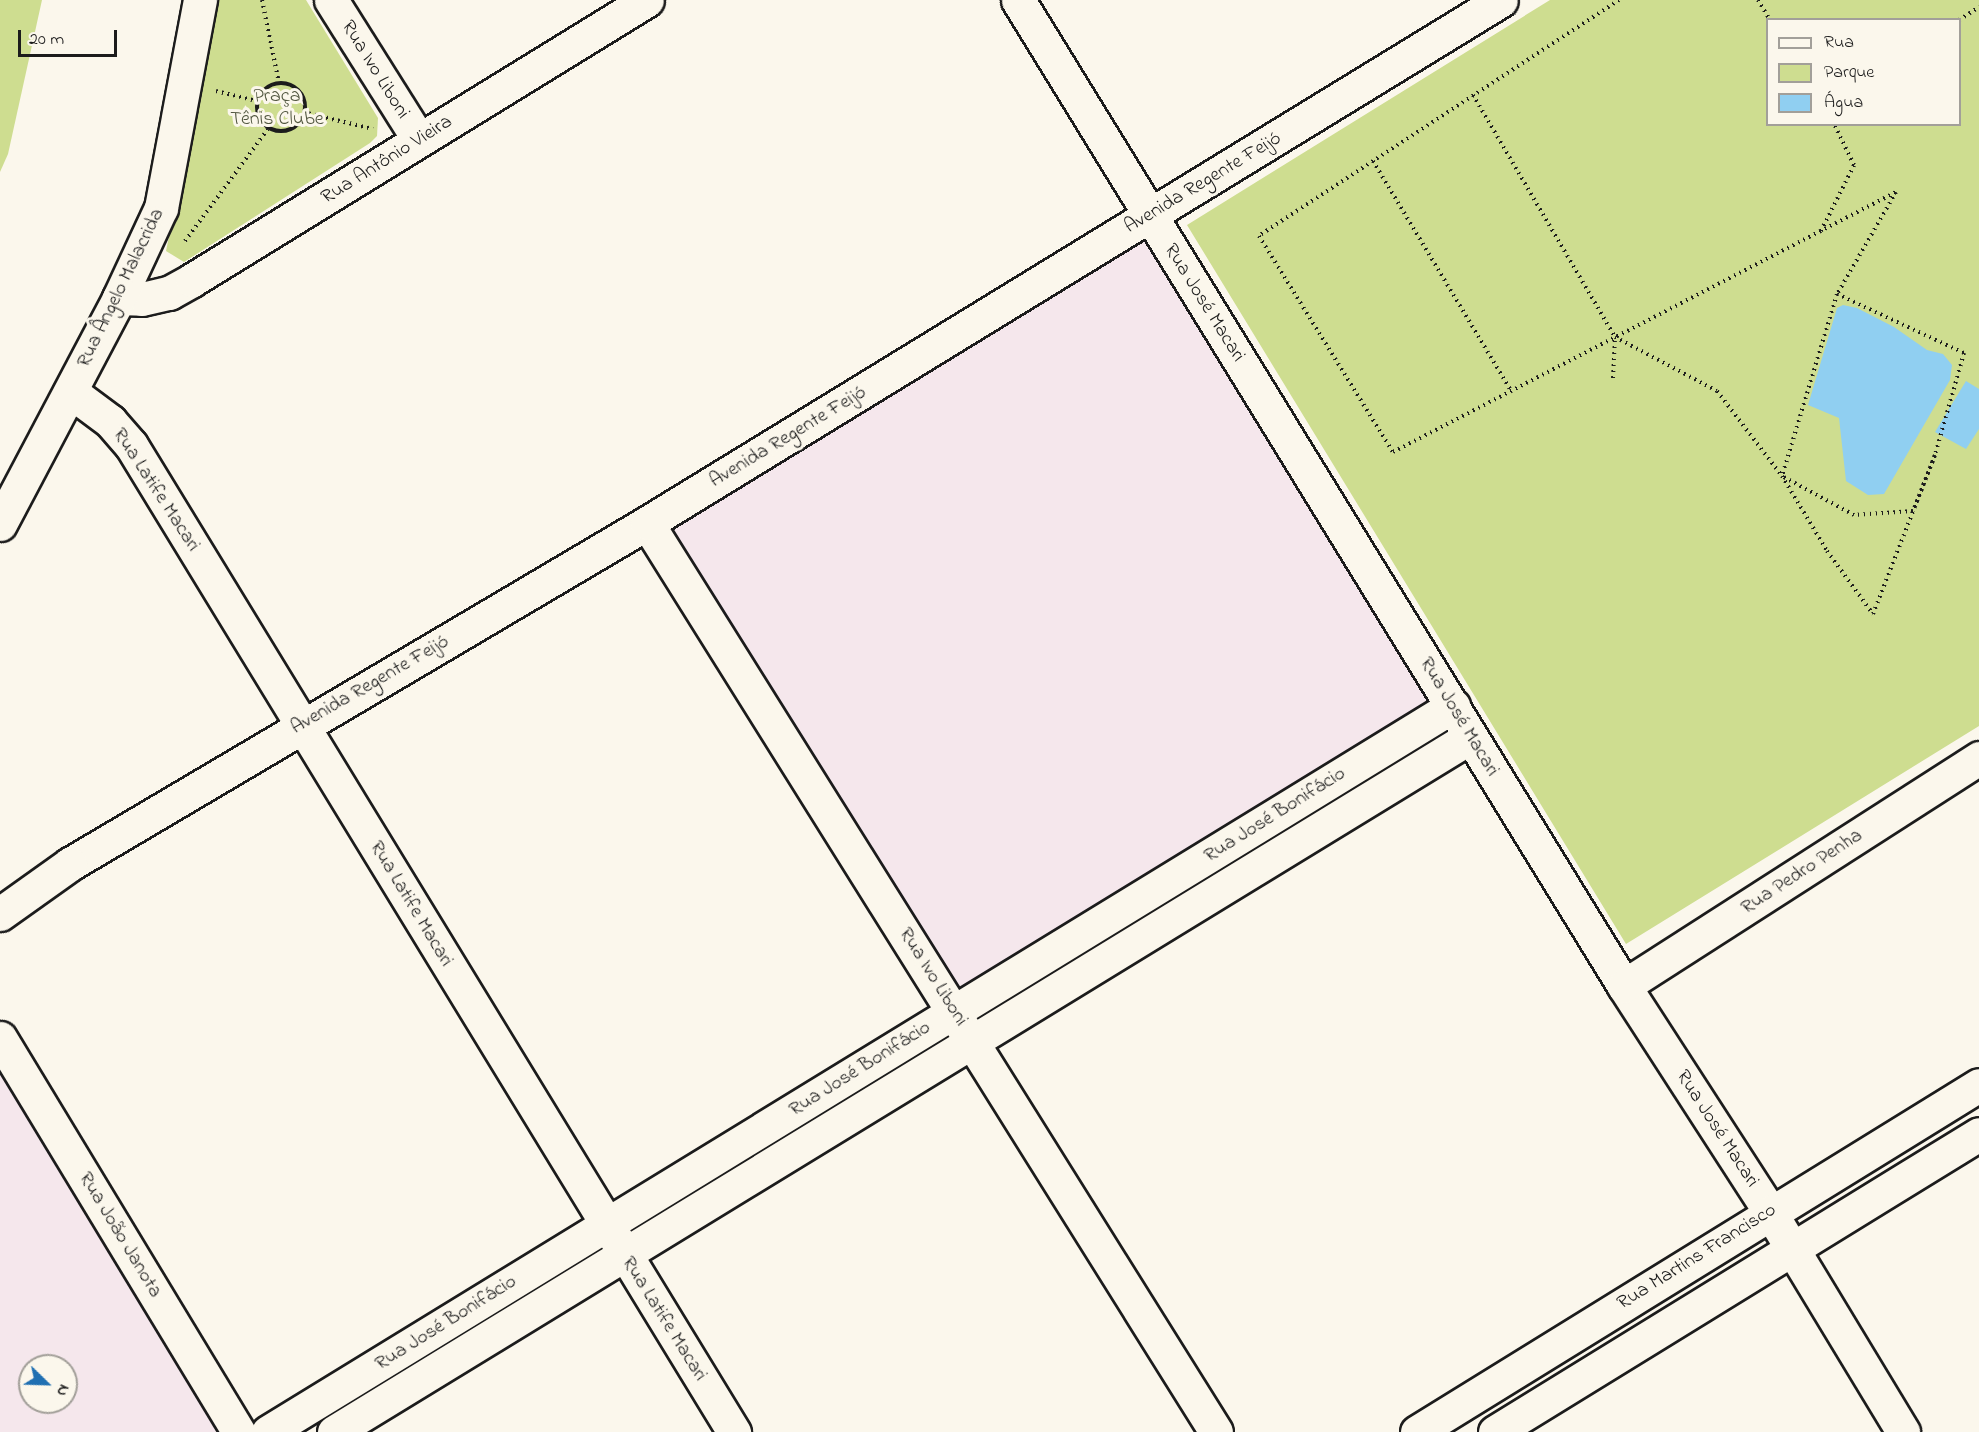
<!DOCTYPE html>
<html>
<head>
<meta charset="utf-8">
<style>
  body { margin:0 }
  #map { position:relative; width:1979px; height:1432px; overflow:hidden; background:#fbf7ec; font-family:"Indie Flower",sans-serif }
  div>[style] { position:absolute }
  .built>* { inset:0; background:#f5e7ec; transform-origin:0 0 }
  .green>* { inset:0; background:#cedd90 }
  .water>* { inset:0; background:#90cff1 }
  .path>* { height:4px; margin-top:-2px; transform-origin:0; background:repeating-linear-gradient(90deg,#1c1c1c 0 1.5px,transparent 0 6px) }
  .path>.ring { margin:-2px; padding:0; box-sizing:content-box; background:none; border:4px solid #1c1c1c; border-radius:50% }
  .roads { filter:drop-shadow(2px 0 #1c1c1c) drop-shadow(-2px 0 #1c1c1c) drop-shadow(0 2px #1c1c1c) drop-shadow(0 -2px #1c1c1c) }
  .street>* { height:33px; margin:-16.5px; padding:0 16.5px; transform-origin:16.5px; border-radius:16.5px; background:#fbf7ec }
  .secondary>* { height:33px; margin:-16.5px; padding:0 16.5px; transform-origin:16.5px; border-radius:16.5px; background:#fbf7ec }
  span { translate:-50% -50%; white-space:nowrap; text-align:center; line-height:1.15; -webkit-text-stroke:6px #fbf7ec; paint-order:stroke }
  .street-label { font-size:20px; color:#1c1c1c }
  .park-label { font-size:20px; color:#51563f }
  .legend { position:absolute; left:1766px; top:18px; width:195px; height:108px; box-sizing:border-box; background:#fbf7ec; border:2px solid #a29f99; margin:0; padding:8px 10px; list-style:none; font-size:18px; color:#1c1c1c }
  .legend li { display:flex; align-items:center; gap:12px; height:30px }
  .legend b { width:30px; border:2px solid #a29f99 }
  .north { position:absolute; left:18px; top:1354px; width:60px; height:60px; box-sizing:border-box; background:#fbf7ec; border:2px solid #a29f99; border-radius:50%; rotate:113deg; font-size:16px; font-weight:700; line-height:24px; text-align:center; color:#1c1c1c }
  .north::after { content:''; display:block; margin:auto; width:21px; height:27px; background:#1f6fb2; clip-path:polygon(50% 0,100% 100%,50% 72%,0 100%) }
  .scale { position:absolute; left:18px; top:30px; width:99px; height:27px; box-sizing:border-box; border:3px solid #1c1c1c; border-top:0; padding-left:8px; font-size:18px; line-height:21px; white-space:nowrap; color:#1c1c1c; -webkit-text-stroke:4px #fbf7ec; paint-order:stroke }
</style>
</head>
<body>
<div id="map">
  <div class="built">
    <i style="left:1150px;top:215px;width:577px;height:590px;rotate:58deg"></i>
    <i style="clip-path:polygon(evenodd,0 1038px,239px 1432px,0 1432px,0 1038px,30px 1366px,66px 1366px,66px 1402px,30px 1402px,30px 1366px)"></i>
  </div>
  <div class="green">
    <i style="clip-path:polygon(0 0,42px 0,8px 154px,0 172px)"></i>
    <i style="clip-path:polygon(218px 0,306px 0,378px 118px,377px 136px,370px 143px,184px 262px,166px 251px)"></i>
    <i style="clip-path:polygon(evenodd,1550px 0,1979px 0,1979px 726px,1626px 944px,1187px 225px,1550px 0,1768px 20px,1960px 20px,1960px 124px,1768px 124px,1768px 20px)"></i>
  </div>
  <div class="water">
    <i style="clip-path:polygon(1843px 305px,1857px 308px,1894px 327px,1927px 350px,1943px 354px,1952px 365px,1950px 380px,1884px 494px,1868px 495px,1846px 481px,1839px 418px,1808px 405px,1837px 308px)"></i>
    <i style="clip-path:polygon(1966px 381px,1979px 389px,1979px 429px,1966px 449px,1935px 432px)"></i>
  </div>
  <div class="path">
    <i style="left:262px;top:0;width:85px;rotate:78.4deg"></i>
    <i style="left:1619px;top:0;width:430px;rotate:146.8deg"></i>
    <i style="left:1259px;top:236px;width:254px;rotate:58.2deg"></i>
    <i style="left:1393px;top:452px;width:566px;rotate:-27.33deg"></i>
    <i style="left:1896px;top:192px;width:118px;rotate:120deg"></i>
    <i style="left:1837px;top:294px;width:190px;rotate:106.8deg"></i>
    <i style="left:1758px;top:0;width:23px;rotate:59deg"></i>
    <i style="left:1959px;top:20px;width:24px;rotate:-33deg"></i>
    <i class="ring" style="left:257px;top:83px;width:44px;height:44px"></i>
    <i style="left:216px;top:91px;width:42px;rotate:13.7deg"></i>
    <i style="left:1473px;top:95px;width:281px;rotate:59.6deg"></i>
    <i style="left:1615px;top:337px;width:115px;rotate:27.9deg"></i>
    <i style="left:1717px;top:391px;width:107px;rotate:52.6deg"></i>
    <i style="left:1782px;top:476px;width:87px;rotate:59deg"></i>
    <i style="left:1827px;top:551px;width:78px;rotate:53.9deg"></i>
    <i style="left:1873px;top:614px;width:171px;rotate:-68.7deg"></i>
    <i style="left:1935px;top:455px;width:60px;rotate:111.4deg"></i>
    <i style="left:1913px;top:511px;width:59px;rotate:176.1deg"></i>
    <i style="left:1854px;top:515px;width:82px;rotate:-151.6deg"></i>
    <i style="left:303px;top:112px;width:72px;rotate:13.7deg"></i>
    <i style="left:1373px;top:161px;width:268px;rotate:59deg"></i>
    <i style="left:1821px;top:231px;width:74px;rotate:-63.4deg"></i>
    <i style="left:1854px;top:165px;width:46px;rotate:-116deg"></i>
    <i style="left:185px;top:241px;width:139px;rotate:-53.5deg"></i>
    <i style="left:1837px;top:294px;width:140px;rotate:24.9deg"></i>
    <i style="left:1964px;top:353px;width:106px;rotate:105.9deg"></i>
    <i style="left:1613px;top:378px;width:40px;rotate:-87.1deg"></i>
  </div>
  <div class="roads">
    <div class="street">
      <i style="left:331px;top:0;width:165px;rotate:57.8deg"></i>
      <i style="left:1018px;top:0;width:1157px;rotate:58.42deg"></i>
      <i style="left:1624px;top:986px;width:269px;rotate:57.1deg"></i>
      <i style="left:1770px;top:1212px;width:257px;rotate:58.8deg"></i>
      <i style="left:119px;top:298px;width:23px;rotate:2deg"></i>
      <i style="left:142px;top:299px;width:28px;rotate:-13deg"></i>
      <i style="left:169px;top:293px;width:26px;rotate:-29deg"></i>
      <i style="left:192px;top:280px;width:534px;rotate:-31.61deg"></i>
      <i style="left:71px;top:392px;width:49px;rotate:36.6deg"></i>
      <i style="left:110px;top:421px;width:32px;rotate:49deg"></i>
      <i style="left:131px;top:445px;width:1157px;rotate:58.58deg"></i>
      <i style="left:647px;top:523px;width:1072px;rotate:57.95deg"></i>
      <i style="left:0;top:524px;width:255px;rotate:-62.2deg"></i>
      <i style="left:119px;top:298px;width:99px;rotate:-65deg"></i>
      <i style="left:161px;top:208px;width:212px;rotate:-79.4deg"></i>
      <i style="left:70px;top:864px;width:670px;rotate:-30.58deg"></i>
      <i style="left:647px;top:523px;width:1001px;rotate:-31.48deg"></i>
      <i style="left:1624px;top:986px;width:422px;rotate:-32.7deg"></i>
      <i style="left:0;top:1038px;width:461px;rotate:58.8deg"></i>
      <i style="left:268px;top:1432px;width:1390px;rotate:-31.49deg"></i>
      <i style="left:334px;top:1432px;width:1332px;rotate:-31.46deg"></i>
      <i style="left:1417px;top:1432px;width:660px;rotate:-31.69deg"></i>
      <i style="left:1495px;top:1432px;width:568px;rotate:-31.62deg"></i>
    </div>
    <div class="secondary">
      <i style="left:0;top:914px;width:86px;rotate:-35.5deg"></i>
    </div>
  </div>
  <div class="street-label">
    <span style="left:375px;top:70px;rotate:58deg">Rua Ivo Liboni</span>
    <span style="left:387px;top:160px;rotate:-32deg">Rua Antônio Vieira</span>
    <span style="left:1203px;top:183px;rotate:-31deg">Avenida Regente Feijó</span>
    <span style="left:121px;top:288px;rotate:-64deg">Rua Ângelo Malacrida</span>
    <span style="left:1204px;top:303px;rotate:58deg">Rua José Macari</span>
    <span style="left:788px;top:437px;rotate:-31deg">Avenida Regente Feijó</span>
    <span style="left:156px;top:490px;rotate:57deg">Rua Latife Macari</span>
    <span style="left:370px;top:685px;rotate:-30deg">Avenida Regente Feijó</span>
    <span style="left:1459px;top:717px;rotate:59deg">Rua José Macari</span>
    <span style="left:1275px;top:815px;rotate:-32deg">Rua José Bonifácio</span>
    <span style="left:1802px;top:872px;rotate:-33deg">Rua Pedro Penha</span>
    <span style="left:411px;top:904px;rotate:59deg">Rua Latife Macari</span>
    <span style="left:933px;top:977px;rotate:58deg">Rua Ivo Liboni</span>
    <span style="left:860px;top:1069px;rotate:-32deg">Rua José Bonifácio</span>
    <span style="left:1717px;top:1129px;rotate:57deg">Rua José Macari</span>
    <span style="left:120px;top:1235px;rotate:59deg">Rua João Janota</span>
    <span style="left:1697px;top:1257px;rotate:-32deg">Rua Martins Francisco</span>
    <span style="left:664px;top:1319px;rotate:58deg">Rua Latife Macari</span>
    <span style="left:446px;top:1323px;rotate:-32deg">Rua José Bonifácio</span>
  </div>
  <div class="park-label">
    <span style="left:277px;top:108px">Praça<br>Tênis Clube</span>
  </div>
  <ul class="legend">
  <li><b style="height:8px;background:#fbf7ec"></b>Rua</li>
  <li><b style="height:16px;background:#cedd90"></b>Parque</li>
  <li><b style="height:16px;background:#90cff1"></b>Água</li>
  </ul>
  <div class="north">N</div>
  <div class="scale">20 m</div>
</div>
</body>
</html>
